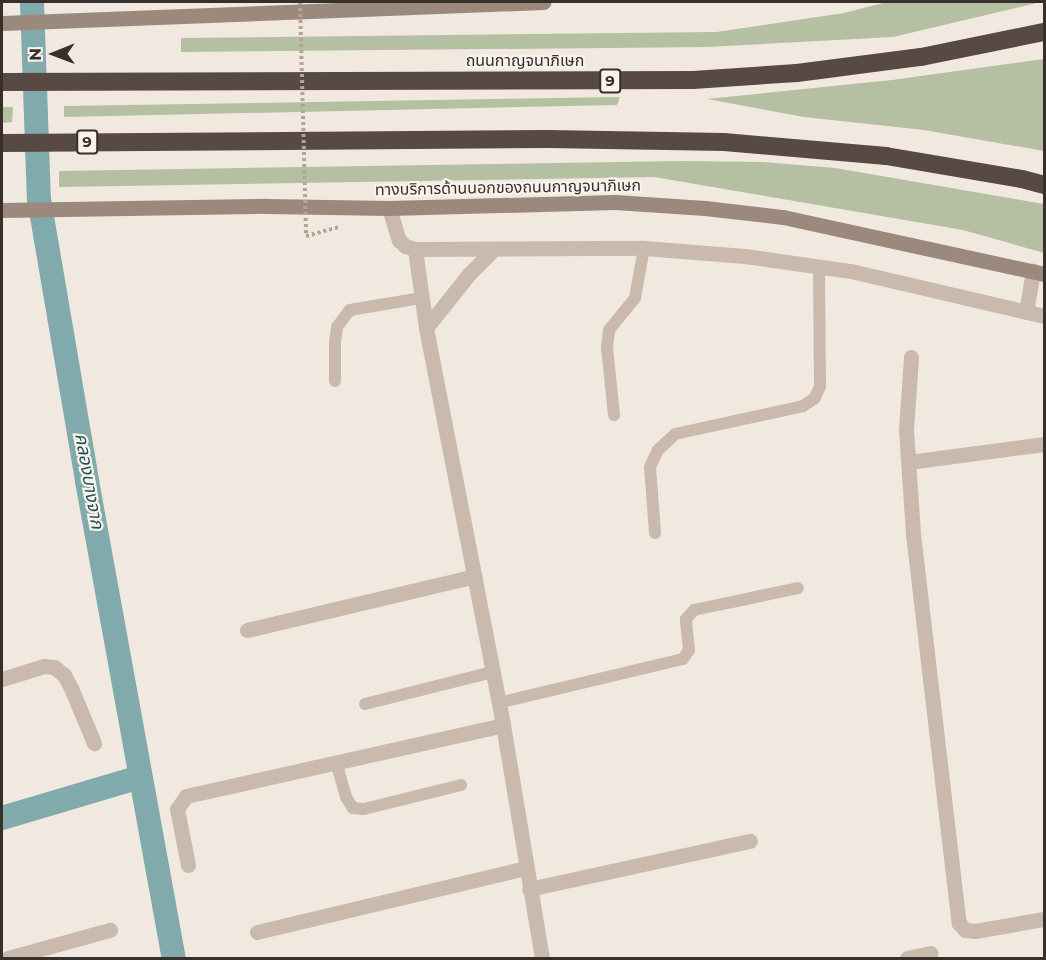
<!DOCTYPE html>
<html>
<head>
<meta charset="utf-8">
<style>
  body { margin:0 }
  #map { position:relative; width:1046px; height:960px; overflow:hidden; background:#f1e9e0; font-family:Montserrat,"Noto Sans Thai",sans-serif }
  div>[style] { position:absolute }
  .green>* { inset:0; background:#b5bfa1 }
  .canal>* { height:24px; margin:-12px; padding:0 12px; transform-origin:12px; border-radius:12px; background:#81aaac }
  .path>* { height:4px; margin-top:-2px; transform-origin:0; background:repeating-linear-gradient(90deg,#b4a497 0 3px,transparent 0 6px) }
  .lane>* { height:12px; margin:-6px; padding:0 6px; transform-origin:6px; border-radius:6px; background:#c9baad }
  .street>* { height:15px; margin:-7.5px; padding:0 7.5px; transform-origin:7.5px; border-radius:7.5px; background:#c9baad }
  .secondary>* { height:15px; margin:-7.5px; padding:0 7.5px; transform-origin:7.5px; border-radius:7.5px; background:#9c897e }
  .highway>* { height:18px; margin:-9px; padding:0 9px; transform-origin:9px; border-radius:9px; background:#584943 }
  .path-bridge>* { height:4px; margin-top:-2px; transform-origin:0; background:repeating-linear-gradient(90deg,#b4a497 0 3px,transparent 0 6px) }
  span { translate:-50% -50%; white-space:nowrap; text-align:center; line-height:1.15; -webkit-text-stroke:4.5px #f9f3ec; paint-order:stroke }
  .shield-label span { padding:2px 4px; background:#f9f3ec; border:2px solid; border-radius:4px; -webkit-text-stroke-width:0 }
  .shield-label { font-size:15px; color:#382f2b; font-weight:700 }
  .street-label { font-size:16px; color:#382f2b }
  .water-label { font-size:18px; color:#235256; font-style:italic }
  .frame { position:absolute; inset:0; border:3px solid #382f2b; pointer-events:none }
  .north { position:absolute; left:24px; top:24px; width:60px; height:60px; -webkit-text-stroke:4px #f9f3ec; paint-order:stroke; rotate:269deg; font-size:16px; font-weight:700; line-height:24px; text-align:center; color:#382f2b }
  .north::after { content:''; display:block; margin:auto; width:21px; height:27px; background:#382f2b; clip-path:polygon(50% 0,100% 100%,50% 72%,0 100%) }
</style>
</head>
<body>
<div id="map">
  <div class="green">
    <i style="clip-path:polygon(887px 2px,1041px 2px,893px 37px,707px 47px,181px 52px,181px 38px,716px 32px,844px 13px)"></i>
    <i style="clip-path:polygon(1044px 59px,1044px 151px,924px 130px,804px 117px,707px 99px,892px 80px)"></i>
    <i style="clip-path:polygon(620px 97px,617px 105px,64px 117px,64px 106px)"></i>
    <i style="clip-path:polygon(2px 107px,13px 107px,12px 122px,2px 123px)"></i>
    <i style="clip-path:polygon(682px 161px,763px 162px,835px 168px,1044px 204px,1044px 253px,963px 230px,654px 177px,59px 187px,59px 171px)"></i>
  </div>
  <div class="canal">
    <i style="left:32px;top:2px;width:197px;rotate:88deg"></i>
    <i style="left:39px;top:199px;width:286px;rotate:80.3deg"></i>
    <i style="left:87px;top:481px;width:485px;rotate:79.7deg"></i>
    <i style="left:2px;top:818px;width:144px;rotate:-16.5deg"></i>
  </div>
  <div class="path">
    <i style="left:306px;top:236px;width:35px;rotate:-15deg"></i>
  </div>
  <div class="lane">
    <i style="left:335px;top:381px;width:39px;rotate:-90deg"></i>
    <i style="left:335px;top:342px;width:15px;rotate:-82deg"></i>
    <i style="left:337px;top:327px;width:21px;rotate:-53deg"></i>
    <i style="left:350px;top:310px;width:73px;rotate:-9.5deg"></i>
    <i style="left:614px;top:415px;width:68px;rotate:-95.9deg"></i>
    <i style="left:607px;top:347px;width:17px;rotate:-83deg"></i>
    <i style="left:609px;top:330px;width:41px;rotate:-50.9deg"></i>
    <i style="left:635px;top:298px;width:51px;rotate:-79.8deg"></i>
    <i style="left:655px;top:533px;width:66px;rotate:-94.3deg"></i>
    <i style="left:650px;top:467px;width:19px;rotate:-65deg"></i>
    <i style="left:658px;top:450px;width:23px;rotate:-43deg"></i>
    <i style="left:675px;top:434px;width:131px;rotate:-12.3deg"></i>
    <i style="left:803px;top:406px;width:14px;rotate:-34deg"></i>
    <i style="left:815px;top:398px;width:13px;rotate:-67deg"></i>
    <i style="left:820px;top:386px;width:119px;rotate:-90.5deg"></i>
    <i style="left:498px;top:703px;width:190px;rotate:-13.4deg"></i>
    <i style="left:683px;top:659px;width:11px;rotate:-56deg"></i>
    <i style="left:689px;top:650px;width:31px;rotate:-96deg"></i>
    <i style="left:686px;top:619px;width:12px;rotate:-48deg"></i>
    <i style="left:694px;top:610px;width:106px;rotate:-11.9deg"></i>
    <i style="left:365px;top:704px;width:131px;rotate:-14.1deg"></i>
    <i style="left:336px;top:762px;width:36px;rotate:74deg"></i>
    <i style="left:346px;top:797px;width:13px;rotate:58deg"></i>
    <i style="left:353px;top:808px;width:11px;rotate:5deg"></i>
    <i style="left:364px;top:809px;width:100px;rotate:-13.9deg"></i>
  </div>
  <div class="street">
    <i style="left:389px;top:208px;width:34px;rotate:73deg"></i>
    <i style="left:399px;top:240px;width:8px;rotate:45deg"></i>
    <i style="left:405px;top:246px;width:10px;rotate:17deg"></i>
    <i style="left:415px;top:249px;width:229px;rotate:-0.3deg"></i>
    <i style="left:644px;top:248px;width:101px;rotate:4.5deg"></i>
    <i style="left:745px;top:256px;width:107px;rotate:8.1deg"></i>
    <i style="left:851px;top:271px;width:198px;rotate:13.1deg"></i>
    <i style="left:415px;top:249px;width:80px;rotate:82.1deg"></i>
    <i style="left:426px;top:328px;width:404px;rotate:79deg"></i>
    <i style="left:503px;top:725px;width:236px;rotate:80.5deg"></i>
    <i style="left:1026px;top:312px;width:42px;rotate:-80.3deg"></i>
    <i style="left:426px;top:328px;width:69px;rotate:-51.5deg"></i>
    <i style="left:469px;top:274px;width:34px;rotate:-45deg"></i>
    <i style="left:911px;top:357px;width:73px;rotate:93.9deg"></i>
    <i style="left:906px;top:430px;width:104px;rotate:86.1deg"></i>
    <i style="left:913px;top:534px;width:392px;rotate:83.3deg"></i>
    <i style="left:959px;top:923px;width:9px;rotate:49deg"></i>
    <i style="left:965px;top:930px;width:10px;rotate:6deg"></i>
    <i style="left:975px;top:931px;width:70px;rotate:-9.9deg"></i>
    <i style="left:909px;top:462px;width:136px;rotate:-7.6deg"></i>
    <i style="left:247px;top:630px;width:234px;rotate:-13.3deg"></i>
    <i style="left:2px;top:679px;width:44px;rotate:-17.2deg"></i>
    <i style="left:44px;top:666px;width:10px;rotate:6deg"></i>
    <i style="left:54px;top:667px;width:13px;rotate:39deg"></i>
    <i style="left:64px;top:675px;width:15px;rotate:62deg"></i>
    <i style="left:71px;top:688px;width:60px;rotate:67.3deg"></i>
    <i style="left:188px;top:865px;width:57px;rotate:-101.1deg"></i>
    <i style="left:177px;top:809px;width:16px;rotate:-55deg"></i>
    <i style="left:186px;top:796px;width:325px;rotate:-12.6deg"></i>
    <i style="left:529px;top:889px;width:226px;rotate:-12.3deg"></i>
    <i style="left:257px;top:932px;width:276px;rotate:-13.4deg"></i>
    <i style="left:8px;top:958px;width:106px;rotate:-15.4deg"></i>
    <i style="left:907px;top:958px;width:24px;rotate:-12deg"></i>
  </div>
  <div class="secondary">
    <i style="left:2px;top:23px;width:542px;rotate:-2.22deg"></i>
    <i style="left:2px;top:210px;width:265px;rotate:-0.9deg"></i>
    <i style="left:267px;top:206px;width:122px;rotate:0.9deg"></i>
    <i style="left:389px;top:208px;width:226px;rotate:-1.5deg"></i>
    <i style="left:615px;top:202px;width:90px;rotate:3.8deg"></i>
    <i style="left:705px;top:208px;width:79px;rotate:6.6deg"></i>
    <i style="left:783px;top:217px;width:267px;rotate:12.3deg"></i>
  </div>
  <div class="highway">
    <i style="left:2px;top:82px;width:691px;rotate:-0.17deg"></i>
    <i style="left:693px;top:80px;width:104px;rotate:-3.9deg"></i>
    <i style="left:797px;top:73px;width:125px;rotate:-7.4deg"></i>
    <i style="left:921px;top:57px;width:126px;rotate:-11.5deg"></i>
    <i style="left:2px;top:143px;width:546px;rotate:-0.42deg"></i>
    <i style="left:548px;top:139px;width:176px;rotate:1deg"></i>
    <i style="left:724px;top:142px;width:163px;rotate:4.9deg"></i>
    <i style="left:886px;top:156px;width:138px;rotate:9.6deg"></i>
    <i style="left:1022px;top:179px;width:23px;rotate:15deg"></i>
  </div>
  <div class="path-bridge">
    <i style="left:300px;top:2px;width:234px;rotate:88.5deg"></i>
  </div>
  <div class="shield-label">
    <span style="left:610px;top:81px">9</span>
    <span style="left:87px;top:142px">9</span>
  </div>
  <div class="street-label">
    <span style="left:525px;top:61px">ถนนกาญจนาภิเษก</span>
    <span style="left:508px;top:188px;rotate:-1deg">ทางบริการด้านนอกของถนนกาญจนาภิเษก</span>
  </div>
  <div class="water-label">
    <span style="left:89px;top:481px;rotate:80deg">คลองบางจาก</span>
  </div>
  <div class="frame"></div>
  <div class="north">N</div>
</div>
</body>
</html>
